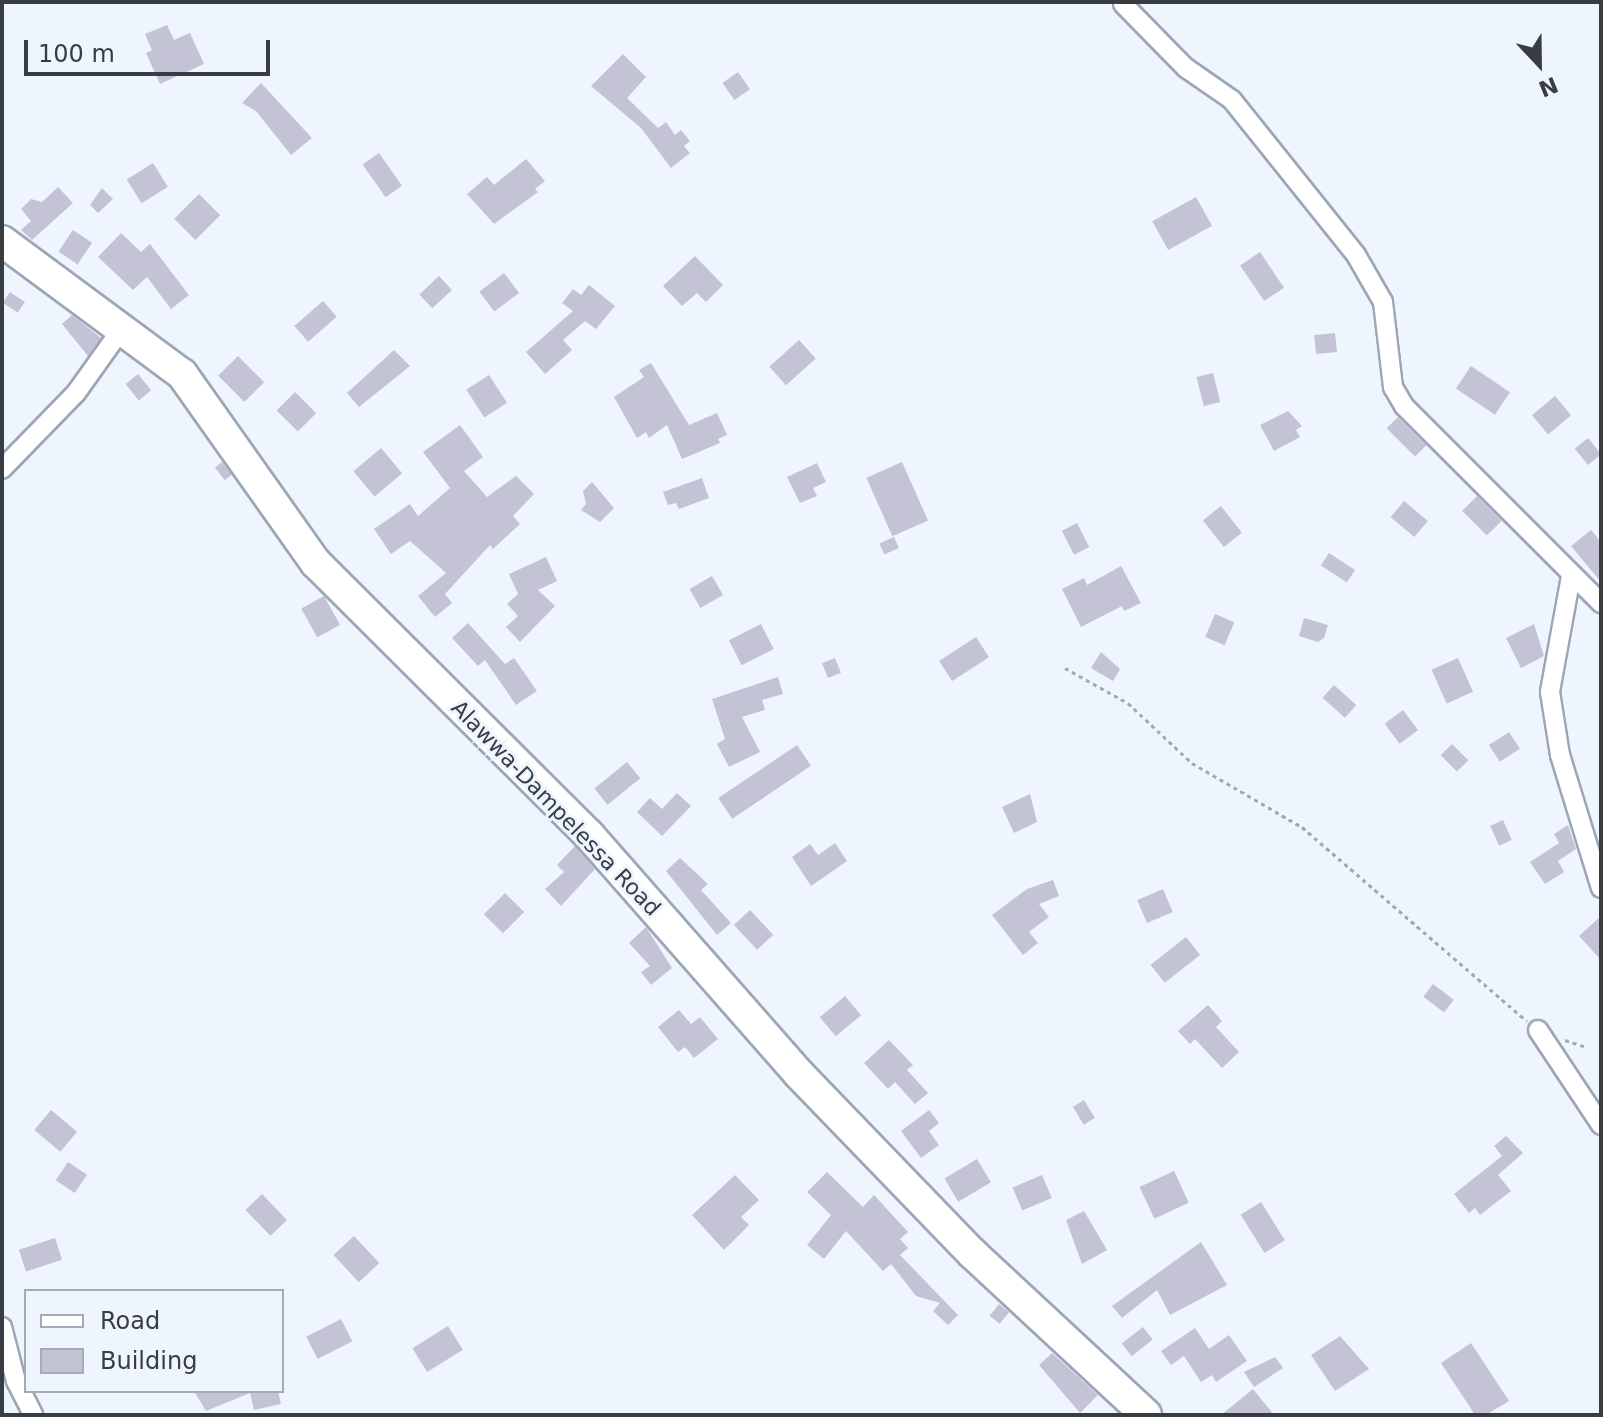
<!DOCTYPE html>
<html>
<head>
<meta charset="utf-8">
<style>
  body { margin:0 }
  #map { position:relative; width:1603px; height:1417px; overflow:hidden; background:#eef5ff; font-family:"DejaVu Sans",sans-serif }
  div>[style] { position:absolute }
  .building>* { inset:0; background:#c3c3d5; transform-origin:0 0 }
  .path>* { height:3px; margin-top:-1.5px; transform-origin:0; background:repeating-linear-gradient(90deg,#a2a8b1 0 4px,transparent 0 8px) }
  .roads { filter:drop-shadow(2px 0 #9ca6b6) drop-shadow(-2px 0 #9ca6b6) drop-shadow(0 2px #9ca6b6) drop-shadow(0 -2px #9ca6b6) }
  .street>* { height:18px; margin:-9px; padding:0 9px; transform-origin:9px; border-radius:9px; background:#fff }
  .primary>* { height:30px; margin:-15px; padding:0 15px; transform-origin:15px; border-radius:15px; background:#fff }
  span { translate:-50% -50%; white-space:nowrap; text-align:center; line-height:1.15; -webkit-text-stroke:6px #eef5ff; paint-order:stroke }
  .street-label { font-size:22px; color:#383d43 }
  .frame { position:absolute; inset:0; border:4px solid #383d43; pointer-events:none }
  .legend { position:absolute; left:24px; top:1289px; width:260px; height:104px; box-sizing:border-box; background:#eef5ff; border:2px solid #a5abb4; margin:0; padding:10px 14px; list-style:none; font-size:24px; color:#383d43 }
  .legend li { display:flex; align-items:center; gap:16px; height:40px }
  .legend b { width:40px; border:2px solid #a5abb4 }
  .north { position:absolute; left:1499px; top:24px; width:80px; height:80px; -webkit-text-stroke:6px #eef5ff; paint-order:stroke; rotate:158deg; font-size:22px; font-weight:700; line-height:32px; text-align:center; color:#383d43 }
  .north::after { content:''; display:block; margin:auto; width:28px; height:36px; background:#383d43; clip-path:polygon(50% 0,100% 100%,50% 72%,0 100%) }
  .scale { position:absolute; left:24px; top:40px; width:246px; height:36px; box-sizing:border-box; border:4px solid #383d43; border-top:0; padding-left:10px; font-size:24px; line-height:28px; white-space:nowrap; color:#383d43; -webkit-text-stroke:6px #eef5ff; paint-order:stroke }
</style>
</head>
<body>
<div id="map">
  <div class="building">
    <i style="clip-path:polygon(167px 25px,174px 40px,190px 33px,204px 64px,160px 84px,146px 53px,152px 50px,145px 34px)"></i>
    <i style="clip-path:polygon(623px 54px,646px 77px,627px 98px,658px 128px,666px 122px,675px 135px,681px 130px,690px 141px,684px 146px,690px 153px,671px 168px,641px 128px,591px 86px)"></i>
    <i style="left:738px;top:72px;width:21px;height:19px;rotate:55deg"></i>
    <i style="clip-path:polygon(261px 83px,312px 138px,291px 155px,256px 111px,242px 103px)"></i>
    <i style="left:379px;top:153px;width:40px;height:20px;rotate:55deg"></i>
    <i style="clip-path:polygon(526px 159px,545px 181px,535px 189px,538px 192px,494px 224px,467px 194px,487px 177px,494px 185px)"></i>
    <i style="left:153px;top:163px;width:28px;height:31px;rotate:58deg"></i>
    <i style="clip-path:polygon(58px 187px,73px 203px,32px 240px,21px 230px,31px 221px,21px 209px,31px 199px,42px 202px)"></i>
    <i style="clip-path:polygon(102px 188px,113px 199px,98px 213px,90px 205px)"></i>
    <i style="left:199px;top:194px;width:30px;height:35px;rotate:45deg"></i>
    <i style="left:1196px;top:197px;width:33px;height:50px;rotate:61deg"></i>
    <i style="left:73px;top:230px;width:23px;height:26px;rotate:34deg"></i>
    <i style="clip-path:polygon(121px 233px,141px 252px,150px 244px,189px 295px,171px 309px,147px 277px,133px 290px,98px 257px)"></i>
    <i style="left:1260px;top:252px;width:43px;height:24px;rotate:56deg"></i>
    <i style="clip-path:polygon(695px 256px,723px 285px,706px 302px,697px 293px,682px 306px,663px 286px)"></i>
    <i style="left:504px;top:273px;width:25px;height:31px;rotate:53deg"></i>
    <i style="left:439px;top:276px;width:19px;height:27px;rotate:47deg"></i>
    <i style="clip-path:polygon(589px 285px,615px 306px,596px 329px,585px 321px,563px 340px,572px 350px,545px 374px,526px 352px,573px 311px,562px 303px,573px 289px,581px 295px)"></i>
    <i style="left:10px;top:292px;width:18px;height:13px;rotate:34deg"></i>
    <i style="left:323px;top:301px;width:21px;height:38px;rotate:49deg"></i>
    <i style="clip-path:polygon(72px 315px,101px 338px,88px 356px,62px 324px)"></i>
    <i style="left:1335px;top:333px;width:19px;height:21px;rotate:84deg"></i>
    <i style="left:799px;top:340px;width:25px;height:40px;rotate:48deg"></i>
    <i style="clip-path:polygon(394px 350px,410px 366px,359px 407px,347px 393px)"></i>
    <i style="left:238px;top:356px;width:37px;height:28px;rotate:45deg"></i>
    <i style="clip-path:polygon(651px 363px,689px 425px,717px 413px,727px 435px,718px 439px,720px 443px,682px 459px,667px 425px,649px 438px,646px 432px,637px 438px,614px 397px,644px 377px,639px 370px)"></i>
    <i style="left:1471px;top:366px;width:47px;height:27px;rotate:34deg"></i>
    <i style="left:1213px;top:373px;width:30px;height:17px;rotate:76deg"></i>
    <i style="left:138px;top:374px;width:21px;height:16px;rotate:51deg"></i>
    <i style="left:489px;top:375px;width:33px;height:27px;rotate:57deg"></i>
    <i style="left:295px;top:392px;width:30px;height:26px;rotate:45deg"></i>
    <i style="left:1555px;top:396px;width:25px;height:30px;rotate:50deg"></i>
    <i style="clip-path:polygon(1288px 411px,1302px 426px,1296px 430px,1300px 437px,1274px 451px,1260px 425px)"></i>
    <i style="left:1398px;top:417px;width:40px;height:16px;rotate:45deg"></i>
    <i style="clip-path:polygon(460px 425px,483px 457px,464px 471px,487px 497px,516px 476px,534px 494px,513px 516px,520px 524px,493px 549px,490px 545px,445px 594px,452px 603px,435px 617px,418px 596px,446px 573px,410px 541px,391px 554px,374px 529px,410px 504px,418px 516px,450px 488px,423px 452px)"></i>
    <i style="left:1588px;top:438px;width:21px;height:17px;rotate:51deg"></i>
    <i style="left:381px;top:448px;width:33px;height:36px;rotate:50deg"></i>
    <i style="left:222px;top:462px;width:16px;height:9px;rotate:52deg"></i>
    <i style="left:902px;top:462px;width:64px;height:39px;rotate:66deg"></i>
    <i style="clip-path:polygon(817px 463px,826px 482px,813px 488px,817px 496px,800px 503px,787px 477px)"></i>
    <i style="clip-path:polygon(702px 478px,709px 498px,679px 509px,676px 503px,668px 505px,663px 492px)"></i>
    <i style="clip-path:polygon(592px 482px,614px 508px,600px 522px,581px 510px,586px 504px,583px 491px)"></i>
    <i style="left:1477px;top:496px;width:35px;height:21px;rotate:45deg"></i>
    <i style="left:1404px;top:501px;width:31px;height:21px;rotate:40deg"></i>
    <i style="left:1221px;top:506px;width:34px;height:23px;rotate:52deg"></i>
    <i style="left:1077px;top:523px;width:27px;height:17px;rotate:63deg"></i>
    <i style="clip-path:polygon(1591px 530px,1601px 542px,1601px 582px,1571px 546px)"></i>
    <i style="left:894px;top:537px;width:12px;height:16px;rotate:66deg"></i>
    <i style="left:1329px;top:553px;width:31px;height:15px;rotate:33deg"></i>
    <i style="clip-path:polygon(546px 557px,557px 581px,538px 590px,555px 606px,520px 642px,506px 627px,518px 616px,507px 604px,518px 594px,509px 574px)"></i>
    <i style="clip-path:polygon(1121px 566px,1141px 603px,1124px 611px,1122px 606px,1081px 627px,1062px 589px,1084px 578px,1087px 585px)"></i>
    <i style="left:712px;top:576px;width:22px;height:26px;rotate:60deg"></i>
    <i style="left:324px;top:596px;width:33px;height:26px;rotate:61deg"></i>
    <i style="left:1215px;top:614px;width:21px;height:25px;rotate:23deg"></i>
    <i style="clip-path:polygon(1304px 618px,1328px 625px,1324px 638px,1318px 642px,1299px 636px)"></i>
    <i style="clip-path:polygon(468px 623px,505px 664px,514px 658px,537px 691px,516px 705px,485px 660px,478px 666px,452px 638px)"></i>
    <i style="left:761px;top:624px;width:28px;height:36px;rotate:63deg"></i>
    <i style="clip-path:polygon(1534px 624px,1544px 656px,1521px 668px,1506px 638px)"></i>
    <i style="left:976px;top:637px;width:24px;height:44px;rotate:57deg"></i>
    <i style="clip-path:polygon(1101px 652px,1120px 669px,1113px 681px,1091px 668px)"></i>
    <i style="left:835px;top:658px;width:16px;height:14px;rotate:68deg"></i>
    <i style="left:1458px;top:658px;width:37px;height:29px;rotate:66deg"></i>
    <i style="clip-path:polygon(778px 677px,783px 694px,762px 700px,765px 710px,742px 717px,760px 752px,729px 767px,717px 744px,725px 739px,712px 699px)"></i>
    <i style="left:1334px;top:685px;width:30px;height:17px;rotate:42deg"></i>
    <i style="left:1403px;top:710px;width:25px;height:23px;rotate:53deg"></i>
    <i style="left:1509px;top:732px;width:20px;height:24px;rotate:57deg"></i>
    <i style="left:1452px;top:744px;width:23px;height:16px;rotate:45deg"></i>
    <i style="left:797px;top:745px;width:25px;height:95px;rotate:56deg"></i>
    <i style="left:627px;top:762px;width:21px;height:42px;rotate:51deg"></i>
    <i style="clip-path:polygon(677px 793px,691px 806px,662px 836px,637px 812px,650px 798px,662px 809px)"></i>
    <i style="clip-path:polygon(1030px 794px,1037px 822px,1014px 833px,1002px 807px)"></i>
    <i style="left:1503px;top:820px;width:22px;height:14px;rotate:66deg"></i>
    <i style="clip-path:polygon(1568px 825px,1576px 849px,1558px 861px,1564px 872px,1545px 884px,1530px 862px,1559px 843px,1554px 834px)"></i>
    <i style="clip-path:polygon(835px 843px,847px 861px,811px 886px,792px 857px,810px 844px,818px 855px)"></i>
    <i style="clip-path:polygon(575px 846px,595px 869px,561px 906px,545px 889px,564px 872px,557px 865px)"></i>
    <i style="clip-path:polygon(680px 858px,708px 884px,701px 890px,731px 923px,717px 935px,666px 871px)"></i>
    <i style="clip-path:polygon(1053px 880px,1059px 896px,1039px 904px,1049px 917px,1029px 932px,1038px 943px,1023px 955px,992px 915px,1027px 889px)"></i>
    <i style="left:1163px;top:889px;width:25px;height:28px;rotate:67deg"></i>
    <i style="left:505px;top:893px;width:27px;height:30px;rotate:45deg"></i>
    <i style="left:750px;top:910px;width:34px;height:22px;rotate:47deg"></i>
    <i style="clip-path:polygon(1601px 916px,1601px 960px,1579px 936px)"></i>
    <i style="clip-path:polygon(646px 927px,672px 968px,651px 985px,641px 972px,650px 966px,629px 943px)"></i>
    <i style="left:1186px;top:937px;width:23px;height:45px;rotate:52deg"></i>
    <i style="left:1433px;top:984px;width:26px;height:16px;rotate:37deg"></i>
    <i style="left:845px;top:996px;width:25px;height:33px;rotate:50deg"></i>
    <i style="clip-path:polygon(1208px 1005px,1222px 1021px,1216px 1027px,1239px 1052px,1222px 1068px,1195px 1039px,1190px 1044px,1178px 1031px)"></i>
    <i style="clip-path:polygon(679px 1010px,691px 1024px,700px 1017px,718px 1039px,694px 1058px,685px 1047px,678px 1052px,658px 1027px)"></i>
    <i style="clip-path:polygon(889px 1040px,913px 1065px,907px 1070px,928px 1093px,915px 1104px,895px 1082px,888px 1089px,864px 1063px)"></i>
    <i style="left:1084px;top:1100px;width:21px;height:13px;rotate:59deg"></i>
    <i style="left:51px;top:1110px;width:34px;height:26px;rotate:40deg"></i>
    <i style="clip-path:polygon(929px 1110px,939px 1123px,929px 1131px,939px 1145px,921px 1158px,901px 1131px)"></i>
    <i style="clip-path:polygon(1506px 1136px,1523px 1153px,1498px 1175px,1511px 1191px,1480px 1215px,1475px 1208px,1469px 1213px,1454px 1194px,1502px 1156px,1494px 1146px)"></i>
    <i style="left:977px;top:1159px;width:27px;height:38px;rotate:59deg"></i>
    <i style="left:68px;top:1162px;width:23px;height:22px;rotate:34deg"></i>
    <i style="left:1174px;top:1171px;width:35px;height:38px;rotate:65deg"></i>
    <i style="clip-path:polygon(827px 1172px,863px 1207px,874px 1195px,908px 1232px,900px 1239px,908px 1248px,900px 1255px,958px 1315px,948px 1325px,933px 1311px,940px 1303px,916px 1296px,891px 1264px,883px 1271px,846px 1231px,824px 1259px,807px 1245px,831px 1215px,807px 1192px)"></i>
    <i style="clip-path:polygon(735px 1175px,759px 1200px,741px 1217px,749px 1225px,724px 1250px,692px 1215px)"></i>
    <i style="left:1042px;top:1175px;width:25px;height:32px;rotate:67deg"></i>
    <i style="left:262px;top:1194px;width:36px;height:23px;rotate:46deg"></i>
    <i style="left:1261px;top:1202px;width:45px;height:24px;rotate:58deg"></i>
    <i style="clip-path:polygon(1084px 1211px,1107px 1250px,1082px 1264px,1066px 1220px)"></i>
    <i style="left:354px;top:1236px;width:37px;height:28px;rotate:47deg"></i>
    <i style="left:55px;top:1238px;width:23px;height:38px;rotate:72deg"></i>
    <i style="clip-path:polygon(1201px 1242px,1227px 1285px,1170px 1315px,1157px 1290px,1122px 1318px,1112px 1306px)"></i>
    <i style="left:999px;top:1304px;width:13px;height:15px;rotate:39deg"></i>
    <i style="left:341px;top:1319px;width:25px;height:39px;rotate:63deg"></i>
    <i style="left:448px;top:1326px;width:28px;height:42px;rotate:58deg"></i>
    <i style="left:1143px;top:1327px;width:16px;height:27px;rotate:52deg"></i>
    <i style="clip-path:polygon(1195px 1328px,1209px 1349px,1229px 1335px,1247px 1361px,1216px 1382px,1212px 1375px,1201px 1382px,1184px 1356px,1171px 1365px,1161px 1351px)"></i>
    <i style="clip-path:polygon(1340px 1336px,1369px 1369px,1335px 1391px,1311px 1355px)"></i>
    <i style="clip-path:polygon(1471px 1343px,1509px 1401px,1486px 1415px,1475px 1415px,1441px 1363px)"></i>
    <i style="clip-path:polygon(1052px 1353px,1098px 1395px,1080px 1413px,1039px 1365px)"></i>
    <i style="clip-path:polygon(1275px 1357px,1283px 1368px,1254px 1387px,1244px 1372px)"></i>
    <i style="clip-path:polygon(1253px 1389px,1274px 1415px,1221px 1415px)"></i>
    <i style="clip-path:polygon(194px 1391px,278px 1391px,281px 1404px,254px 1410px,250px 1393px,206px 1411px)"></i>
  </div>
  <div class="path">
    <i style="left:1065px;top:668px;width:72px;rotate:29.1deg"></i>
    <i style="left:1128px;top:703px;width:88px;rotate:43.2deg"></i>
    <i style="left:1192px;top:763px;width:127px;rotate:30.2deg"></i>
    <i style="left:1302px;top:827px;width:297px;rotate:40.8deg"></i>
    <i style="left:1565px;top:1040px;width:20px;rotate:18deg"></i>
  </div>
  <div class="roads">
    <div class="street">
      <i style="left:1123px;top:4px;width:90px;rotate:45.5deg"></i>
      <i style="left:1186px;top:68px;width:56px;rotate:34.8deg"></i>
      <i style="left:1232px;top:100px;width:198px;rotate:51.3deg"></i>
      <i style="left:1356px;top:255px;width:54px;rotate:60.1deg"></i>
      <i style="left:1383px;top:302px;width:86px;rotate:83.3deg"></i>
      <i style="left:1393px;top:387px;width:22px;rotate:60deg"></i>
      <i style="left:1404px;top:406px;width:279px;rotate:45deg"></i>
      <i style="left:2px;top:469px;width:106px;rotate:-45.8deg"></i>
      <i style="left:76px;top:393px;width:77px;rotate:-54.5deg"></i>
      <i style="left:1571px;top:576px;width:118px;rotate:100.3deg"></i>
      <i style="left:1550px;top:692px;width:64px;rotate:81deg"></i>
      <i style="left:1560px;top:755px;width:139px;rotate:72.9deg"></i>
      <i style="left:1538px;top:1030px;width:114px;rotate:56.4deg"></i>
      <i style="left:2px;top:1327px;width:56px;rotate:75.5deg"></i>
      <i style="left:16px;top:1381px;width:38px;rotate:63deg"></i>
    </div>
    <div class="primary">
      <i style="left:2px;top:241px;width:224px;rotate:36.5deg"></i>
      <i style="left:182px;top:374px;width:232px;rotate:54.7deg"></i>
      <i style="left:316px;top:563px;width:385px;rotate:44.9deg"></i>
      <i style="left:589px;top:835px;width:318px;rotate:48.7deg"></i>
      <i style="left:799px;top:1074px;width:250px;rotate:46deg"></i>
      <i style="left:973px;top:1254px;width:236px;rotate:42.9deg"></i>
    </div>
  </div>
  <div class="street-label">
    <span style="left:556px;top:808px;rotate:46deg">Alawwa-Dampelessa Road</span>
  </div>
  <div class="frame"></div>
  <ul class="legend">
  <li><b style="height:10px;background:#fff"></b>Road</li>
  <li><b style="height:22px;background:#c3c3d5"></b>Building</li>
  </ul>
  <div class="north">N</div>
  <div class="scale">100 m</div>
</div>
</body>
</html>
